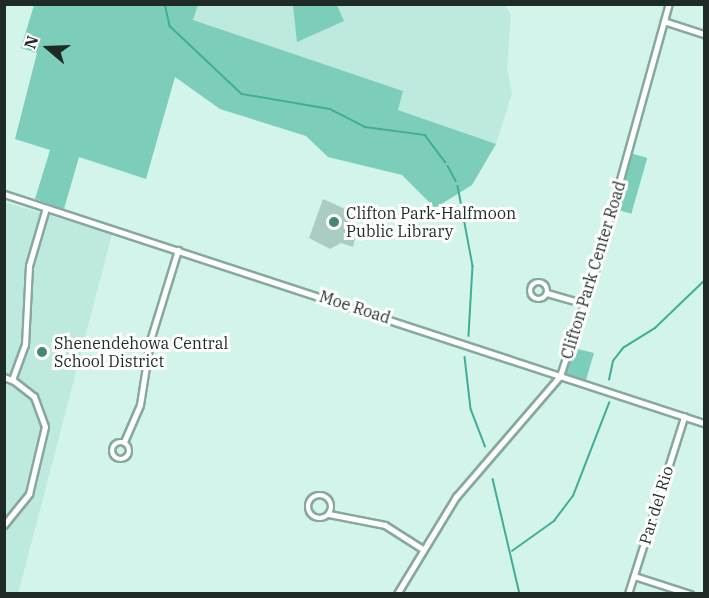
<!DOCTYPE html>
<html>
<head>
<meta charset="utf-8">
<style>
  body { margin:0 }
  #map { position:relative; width:709px; height:598px; overflow:hidden; background:#d2f4eb; font-family:"IBM Plex Serif",serif }
  div>[style] { position:absolute }
  .built>* { inset:0; background:#bee9de }
  .green>* { inset:0; background:#7cceba; transform-origin:0 0 }
  .stream>* { height:1.5px; margin:-0.75px; padding:0 0.75px; transform-origin:0.75px; border-radius:0.75px; background:#42ad97 }
  .building>* { inset:0; background:#abccc3 }
  .roads { filter:drop-shadow(2px 0 #87a89f) drop-shadow(-2px 0 #87a89f) drop-shadow(0 2px #87a89f) drop-shadow(0 -2px #87a89f) }
  .minor>* { height:4.5px; margin:-2.25px; padding:0 2.25px; transform-origin:2.25px; border-radius:2.25px; background:#fff }
  .minor>.ring { margin:-2.25px; padding:0; box-sizing:content-box; background:none; border:4.5px solid #fff; border-radius:50% }
  .dots>* { width:16px; height:16px; translate:-50% -50%; box-sizing:border-box; border:3px solid #fff; border-radius:50% }
  span { translate:-50% -50%; white-space:nowrap; text-align:center; line-height:1.15; -webkit-text-stroke:6px #fff; paint-order:stroke }
  .poi-label { font-size:16px; color:#1e2b27 }
  .left { translate:0 -50%; text-align:left }
  .street-label { font-size:16px; color:#1e2b27 }
  .frame { position:absolute; inset:0; border:6px solid #1e2b27; pointer-events:none }
  .north { position:absolute; left:18px; top:18px; width:60px; height:60px; -webkit-text-stroke:4px #fff; paint-order:stroke; rotate:289deg; font-size:16px; font-weight:700; line-height:24px; text-align:center; color:#1e2b27 }
  .north::after { content:''; display:block; margin:auto; width:21px; height:27px; background:#1e2b27; clip-path:polygon(50% 0,100% 100%,50% 72%,0 100%) }
</style>
</head>
<body>
<div id="map">
  <div class="built">
    <i style="clip-path:polygon(198px 5px,505px 5px,511px 15px,507px 67px,512px 94px,496px 144px,398px 110px,403px 91px,193px 20px)"></i>
    <i style="clip-path:polygon(4px 202px,112px 234px,18px 594px,4px 593px)"></i>
  </div>
  <div class="green">
    <i style="clip-path:polygon(198px 5px,193px 20px,403px 91px,398px 110px,496px 144px,472px 185px,435px 208px,402px 175px,328px 157px,306px 136px,220px 109px,175px 77px,146px 179px,79px 157px,64px 209px,35px 199px,50px 150px,15px 139px,37px 53px,21px 48px,34px 5px)"></i>
    <i style="clip-path:polygon(293px 5px,337px 5px,344px 21px,297px 42px)"></i>
    <i style="left:630px;top:153px;width:18px;height:58px;rotate:16deg"></i>
    <i style="clip-path:polygon(574px 348px,594px 353px,586px 380px,564px 374px)"></i>
  </div>
  <div class="stream">
    <i style="left:165px;top:4px;width:23px;rotate:77deg"></i>
    <i style="left:170px;top:26px;width:99px;rotate:43.4deg"></i>
    <i style="left:242px;top:94px;width:89px;rotate:9.7deg"></i>
    <i style="left:330px;top:109px;width:39px;rotate:27deg"></i>
    <i style="left:365px;top:127px;width:61px;rotate:7.6deg"></i>
    <i style="left:425px;top:135px;width:34px;rotate:53deg"></i>
    <i style="left:448px;top:166px;width:17px;rotate:62deg"></i>
    <i style="left:458px;top:186px;width:81px;rotate:79.4deg"></i>
    <i style="left:473px;top:266px;width:70px;rotate:93.3deg"></i>
    <i style="left:465px;top:357px;width:52px;rotate:83.4deg"></i>
    <i style="left:471px;top:409px;width:40px;rotate:69deg"></i>
    <i style="left:609px;top:380px;width:19px;rotate:-78deg"></i>
    <i style="left:613px;top:361px;width:16px;rotate:-52deg"></i>
    <i style="left:623px;top:348px;width:38px;rotate:-32deg"></i>
    <i style="left:655px;top:328px;width:68px;rotate:-43.8deg"></i>
    <i style="left:493px;top:479px;width:118px;rotate:76.8deg"></i>
    <i style="left:512px;top:551px;width:52px;rotate:-35.5deg"></i>
    <i style="left:554px;top:521px;width:31px;rotate:-53deg"></i>
    <i style="left:573px;top:496px;width:100px;rotate:-68.8deg"></i>
  </div>
  <div class="building">
    <i style="clip-path:polygon(323px 199px,354px 213px,346px 236px,355px 239px,353px 247px,341px 243px,330px 249px,309px 238px)"></i>
  </div>
  <div class="roads">
    <div class="minor">
      <i style="left:664px;top:21px;width:42px;rotate:18deg"></i>
      <i style="left:4px;top:194px;width:737px;rotate:18.12deg"></i>
      <i class="ring" style="left:530px;top:282px;width:13.5px;height:13.5px"></i>
      <i style="left:547px;top:293px;width:40px;rotate:16deg"></i>
      <i style="left:4px;top:377px;width:9px;rotate:21deg"></i>
      <i style="left:12px;top:380px;width:37px;rotate:-70deg"></i>
      <i style="left:25px;top:345px;width:79px;rotate:-87.1deg"></i>
      <i style="left:29px;top:266px;width:60px;rotate:-73.7deg"></i>
      <i class="ring" style="left:112px;top:442px;width:13.5px;height:13.5px"></i>
      <i style="left:124px;top:442px;width:40px;rotate:-66.6deg"></i>
      <i style="left:140px;top:405px;width:65px;rotate:-81.1deg"></i>
      <i style="left:150px;top:341px;width:95px;rotate:-72.9deg"></i>
      <i class="ring" style="left:308px;top:495px;width:19.5px;height:19.5px"></i>
      <i style="left:329px;top:514px;width:57px;rotate:11.1deg"></i>
      <i style="left:385px;top:525px;width:45px;rotate:32.3deg"></i>
      <i style="left:4px;top:525px;width:40px;rotate:-51deg"></i>
      <i style="left:29px;top:494px;width:69px;rotate:-76.6deg"></i>
      <i style="left:45px;top:427px;width:32px;rotate:-110deg"></i>
      <i style="left:34px;top:397px;width:28px;rotate:-142deg"></i>
      <i style="left:634px;top:576px;width:59px;rotate:17.8deg"></i>
      <i style="left:397px;top:594px;width:114px;rotate:-58.7deg"></i>
      <i style="left:456px;top:497px;width:160px;rotate:-49.3deg"></i>
      <i style="left:560px;top:376px;width:112px;rotate:-71.7deg"></i>
      <i style="left:595px;top:270px;width:276px;rotate:-74.5deg"></i>
      <i style="left:628px;top:594px;width:186px;rotate:-72.4deg"></i>
    </div>
  </div>
  <div class="dots">
    <i style="left:334px;top:222px;background:#448677"></i>
    <i style="left:42px;top:352px;background:#448677"></i>
  </div>
  <div class="poi-label">
    <span class="left" style="left:346px;top:222px">Clifton Park-Halfmoon<br>Public Library</span>
    <span class="left" style="left:54px;top:352px">Shenendehowa Central<br>School District</span>
  </div>
  <div class="street-label">
    <span style="left:593px;top:270px;rotate:-73deg">Clifton Park Center Road</span>
    <span style="left:355px;top:307px;rotate:18deg">Moe Road</span>
    <span style="left:656px;top:505px;rotate:-73deg">Par del Rio</span>
  </div>
  <div class="frame"></div>
  <div class="north">N</div>
</div>
</body>
</html>
